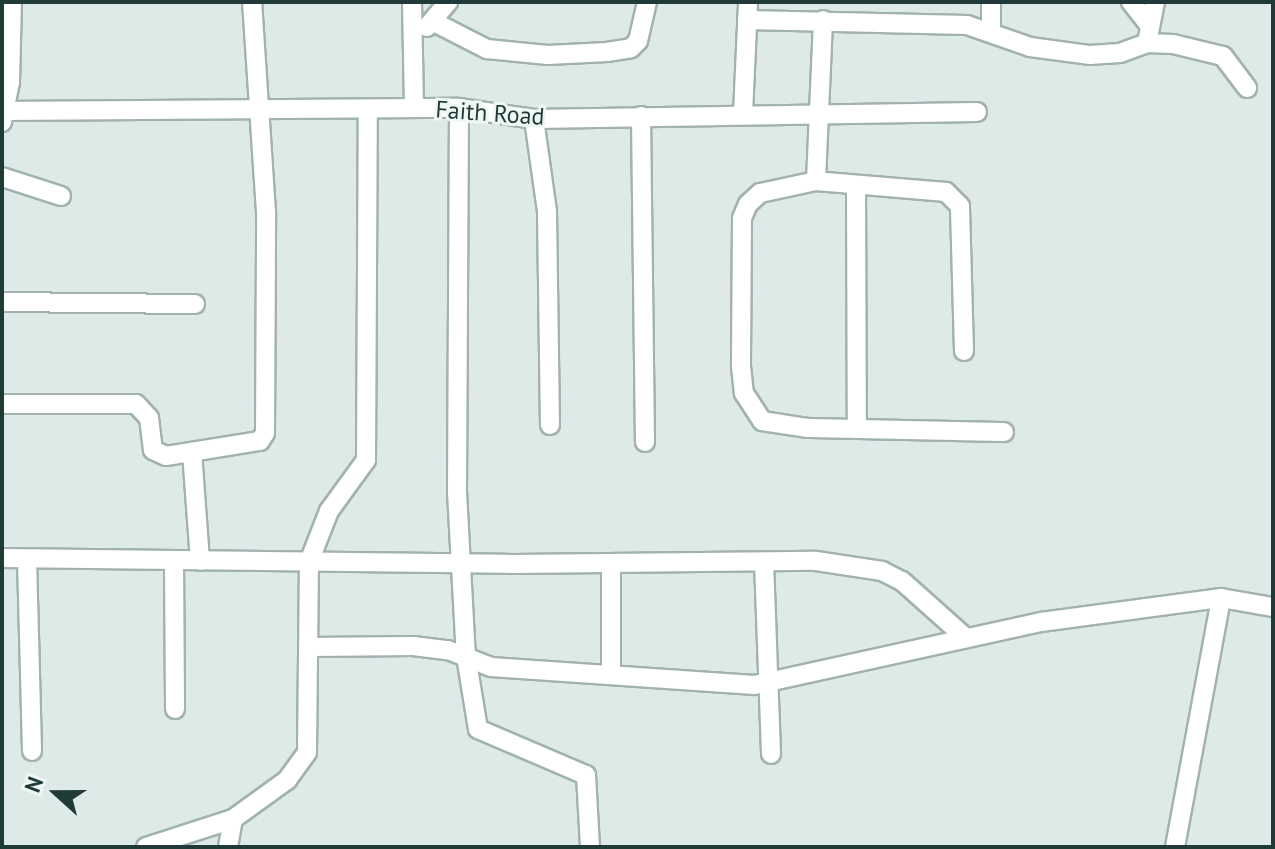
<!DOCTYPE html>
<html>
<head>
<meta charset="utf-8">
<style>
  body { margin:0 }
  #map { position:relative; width:1275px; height:849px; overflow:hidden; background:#deeae7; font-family:"PT Sans",sans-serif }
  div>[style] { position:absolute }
  .roads { filter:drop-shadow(2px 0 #a1b2af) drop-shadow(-2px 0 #a1b2af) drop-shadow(0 2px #a1b2af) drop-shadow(0 -2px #a1b2af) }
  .minor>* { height:18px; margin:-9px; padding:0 9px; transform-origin:9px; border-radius:9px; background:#fff }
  span { translate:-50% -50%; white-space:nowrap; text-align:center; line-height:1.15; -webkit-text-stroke:6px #eff7f4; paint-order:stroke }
  .street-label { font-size:24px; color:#1f3a37 }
  .frame { position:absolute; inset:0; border:4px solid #1f3a37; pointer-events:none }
  .north { position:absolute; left:16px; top:753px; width:80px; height:80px; -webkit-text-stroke:6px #eff7f4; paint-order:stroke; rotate:291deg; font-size:22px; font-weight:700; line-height:32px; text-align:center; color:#1f3a37 }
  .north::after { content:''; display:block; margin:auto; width:28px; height:36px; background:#1f3a37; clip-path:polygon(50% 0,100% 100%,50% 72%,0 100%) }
</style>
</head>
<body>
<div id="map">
  <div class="roads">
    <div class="minor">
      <i style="left:412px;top:2px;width:106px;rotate:88.9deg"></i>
      <i style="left:991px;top:2px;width:29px;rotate:90deg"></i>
      <i style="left:1131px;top:2px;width:28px;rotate:52deg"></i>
      <i style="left:747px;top:20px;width:220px;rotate:1.3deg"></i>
      <i style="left:967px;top:25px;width:67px;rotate:19.2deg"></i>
      <i style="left:1030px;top:47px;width:61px;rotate:7.6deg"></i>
      <i style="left:1090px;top:55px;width:30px;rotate:-4deg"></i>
      <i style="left:1120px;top:53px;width:29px;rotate:-20deg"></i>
      <i style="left:1147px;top:43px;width:26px;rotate:2deg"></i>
      <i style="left:1173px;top:44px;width:51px;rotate:13.5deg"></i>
      <i style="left:1223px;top:56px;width:40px;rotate:53deg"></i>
      <i style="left:432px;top:21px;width:62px;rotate:27deg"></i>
      <i style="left:487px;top:49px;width:61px;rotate:5.6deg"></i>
      <i style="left:548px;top:55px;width:59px;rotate:-2.9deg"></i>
      <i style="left:607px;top:52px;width:24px;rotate:-9deg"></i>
      <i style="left:631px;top:48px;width:10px;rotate:-45deg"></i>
      <i style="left:638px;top:41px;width:40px;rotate:-77deg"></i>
      <i style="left:427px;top:27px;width:33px;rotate:-50deg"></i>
      <i style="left:1147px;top:43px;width:42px;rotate:-79deg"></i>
      <i style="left:459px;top:108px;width:384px;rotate:90.3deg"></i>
      <i style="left:457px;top:492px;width:164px;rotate:86.9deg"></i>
      <i style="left:466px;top:656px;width:74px;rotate:80.7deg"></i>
      <i style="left:478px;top:729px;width:117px;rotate:23.1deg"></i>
      <i style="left:586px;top:775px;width:72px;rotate:86.8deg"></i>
      <i style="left:2px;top:111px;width:457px;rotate:-0.4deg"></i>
      <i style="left:459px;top:108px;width:76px;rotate:8.3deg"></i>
      <i style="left:534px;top:119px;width:443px;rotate:-0.9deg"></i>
      <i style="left:743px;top:114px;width:112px;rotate:-87.4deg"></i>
      <i style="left:641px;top:116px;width:326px;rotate:89.3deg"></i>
      <i style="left:534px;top:119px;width:94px;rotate:82deg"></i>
      <i style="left:547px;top:212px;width:213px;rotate:89.2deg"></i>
      <i style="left:2px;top:122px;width:41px;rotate:-78.7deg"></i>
      <i style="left:10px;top:82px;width:80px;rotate:-88.6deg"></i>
      <i style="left:2px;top:177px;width:62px;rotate:17.9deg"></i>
      <i style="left:816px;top:181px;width:161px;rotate:-87.5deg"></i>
      <i style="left:856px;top:185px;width:244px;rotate:89.8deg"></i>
      <i style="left:2px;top:302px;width:193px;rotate:0.6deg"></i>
      <i style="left:964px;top:351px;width:145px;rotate:-91.6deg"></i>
      <i style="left:960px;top:206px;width:20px;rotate:-135deg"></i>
      <i style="left:946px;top:192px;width:130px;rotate:-175.2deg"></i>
      <i style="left:816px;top:181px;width:57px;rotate:167.9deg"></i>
      <i style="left:760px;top:193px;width:16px;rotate:137deg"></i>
      <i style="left:748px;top:204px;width:15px;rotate:113deg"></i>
      <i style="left:742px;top:218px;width:148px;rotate:90.4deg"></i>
      <i style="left:741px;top:366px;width:27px;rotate:84deg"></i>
      <i style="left:744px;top:393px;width:33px;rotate:57deg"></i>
      <i style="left:762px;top:421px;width:47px;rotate:8.7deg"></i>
      <i style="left:808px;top:428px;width:196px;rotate:1.2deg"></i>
      <i style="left:2px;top:404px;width:134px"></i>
      <i style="left:136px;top:404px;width:19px;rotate:47deg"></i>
      <i style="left:149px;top:418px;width:32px;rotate:83deg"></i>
      <i style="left:153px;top:450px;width:14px;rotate:25deg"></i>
      <i style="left:166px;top:456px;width:95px;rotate:-9.1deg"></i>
      <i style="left:260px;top:441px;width:9px;rotate:-58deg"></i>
      <i style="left:265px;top:433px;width:221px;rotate:-89.7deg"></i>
      <i style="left:266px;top:212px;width:210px;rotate:-93.8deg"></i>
      <i style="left:192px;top:452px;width:109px;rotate:85.8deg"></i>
      <i style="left:2px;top:558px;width:512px;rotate:0.67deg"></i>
      <i style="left:514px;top:564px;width:302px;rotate:-0.6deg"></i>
      <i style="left:816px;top:561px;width:67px;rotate:8.6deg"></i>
      <i style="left:882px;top:571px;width:22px;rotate:27deg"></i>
      <i style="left:902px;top:581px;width:86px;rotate:41.7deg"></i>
      <i style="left:27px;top:559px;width:192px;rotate:88.5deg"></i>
      <i style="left:174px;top:561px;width:148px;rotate:89.6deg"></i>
      <i style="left:764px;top:562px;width:192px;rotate:87.9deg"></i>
      <i style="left:312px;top:647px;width:101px;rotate:-0.6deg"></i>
      <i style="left:413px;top:646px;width:35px;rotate:7deg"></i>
      <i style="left:448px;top:650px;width:46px;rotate:21.6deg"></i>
      <i style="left:491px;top:667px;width:264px;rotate:3.9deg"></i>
      <i style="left:754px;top:685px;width:294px;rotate:-12.4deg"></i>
      <i style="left:1041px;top:622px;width:182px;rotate:-7.6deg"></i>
      <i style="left:1221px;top:598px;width:53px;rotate:9.8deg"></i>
      <i style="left:611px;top:674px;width:110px;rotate:-90deg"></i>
      <i style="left:146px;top:847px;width:91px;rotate:-17.8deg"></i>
      <i style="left:228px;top:847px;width:28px;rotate:-80deg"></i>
      <i style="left:233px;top:819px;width:67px;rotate:-35.8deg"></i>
      <i style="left:287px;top:780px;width:34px;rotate:-54deg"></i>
      <i style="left:307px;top:752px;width:190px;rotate:-89.4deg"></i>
      <i style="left:309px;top:562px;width:55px;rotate:-68.6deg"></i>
      <i style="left:329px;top:511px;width:63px;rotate:-54deg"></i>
      <i style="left:366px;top:460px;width:349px;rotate:-89.7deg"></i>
      <i style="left:1175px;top:847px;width:253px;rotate:-79.5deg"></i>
    </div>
  </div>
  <div class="street-label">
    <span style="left:490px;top:113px;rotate:4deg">Faith Road</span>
  </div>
  <div class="frame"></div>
  <div class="north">N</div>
</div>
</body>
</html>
